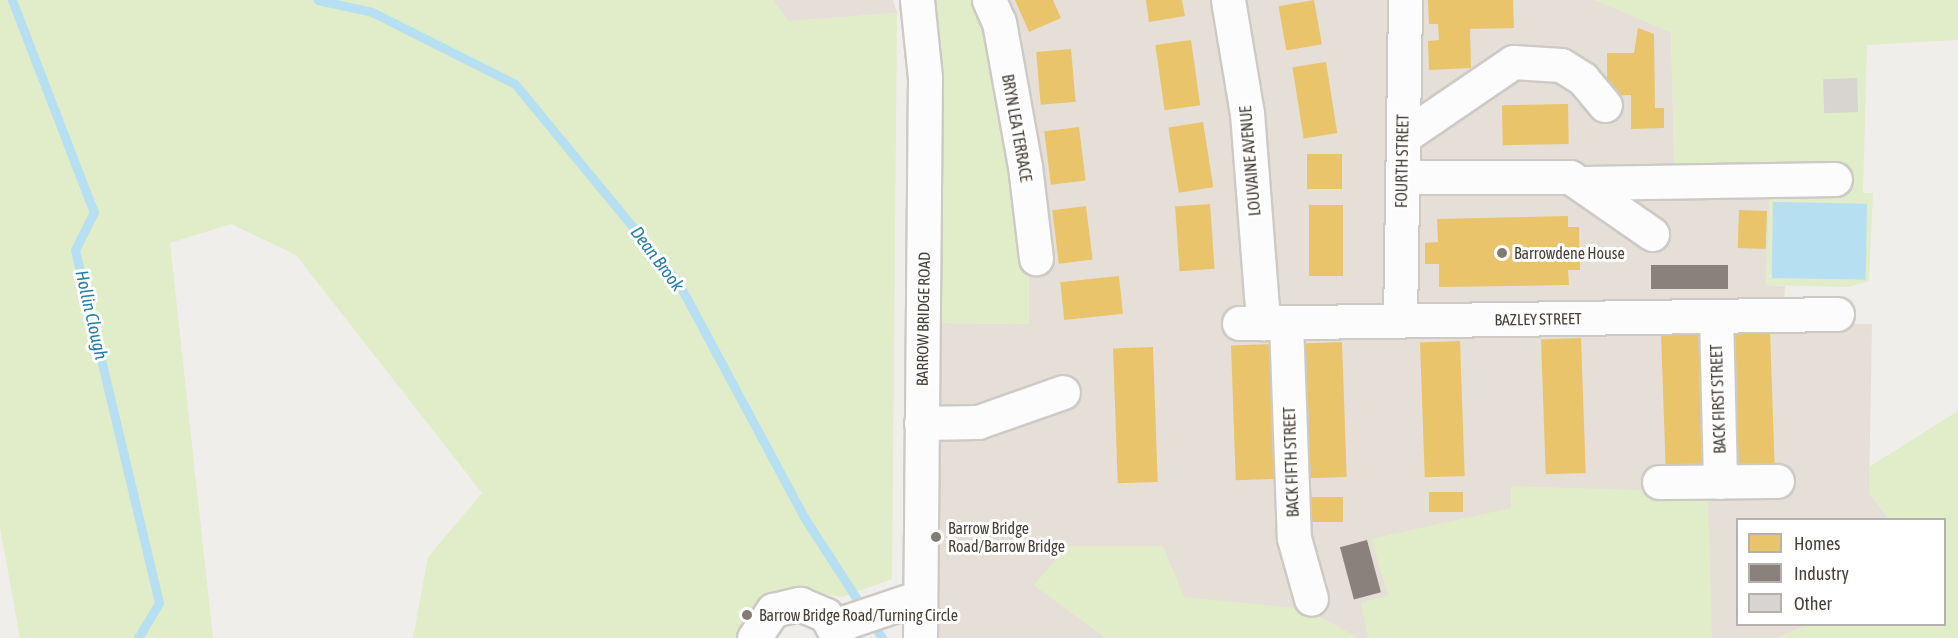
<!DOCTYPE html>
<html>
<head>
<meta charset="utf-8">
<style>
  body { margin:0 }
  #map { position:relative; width:1958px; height:638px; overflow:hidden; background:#f0eeea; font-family:"Asap Condensed",sans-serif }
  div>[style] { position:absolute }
  .residential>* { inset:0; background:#e5dfd7 }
  .green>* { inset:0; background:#e1ecc8 }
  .water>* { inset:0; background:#b7dff2; transform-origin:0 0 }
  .homes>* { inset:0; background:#e9c46a; transform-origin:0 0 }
  .industry>* { inset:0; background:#8a817c; transform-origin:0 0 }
  .stream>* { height:9px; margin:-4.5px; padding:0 4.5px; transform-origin:4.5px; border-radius:4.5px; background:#b7dff2 }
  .building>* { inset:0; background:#d8d5d1; transform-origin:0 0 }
  .roads { filter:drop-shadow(2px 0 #cdcac6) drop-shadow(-2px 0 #cdcac6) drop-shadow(0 2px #cdcac6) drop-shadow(0 -2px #cdcac6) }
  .minor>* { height:33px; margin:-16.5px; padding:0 16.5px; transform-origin:16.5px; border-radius:16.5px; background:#fdfcfc }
  .dots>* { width:16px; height:16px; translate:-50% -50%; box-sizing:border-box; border:3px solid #fff; border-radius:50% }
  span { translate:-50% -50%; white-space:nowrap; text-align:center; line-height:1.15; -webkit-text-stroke:6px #fff; paint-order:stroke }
  .street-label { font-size:16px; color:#473e35 }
  .poi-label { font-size:16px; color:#473e35 }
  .left { translate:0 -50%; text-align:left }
  .water-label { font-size:18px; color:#257da9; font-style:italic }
  .legend { position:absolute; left:1736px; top:518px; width:210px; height:108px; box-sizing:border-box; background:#fff; border:2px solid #b5b2ae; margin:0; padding:8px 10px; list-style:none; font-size:18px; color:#473e35 }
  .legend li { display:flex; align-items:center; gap:12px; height:30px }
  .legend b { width:30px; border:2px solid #b5b2ae }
</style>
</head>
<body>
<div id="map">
  <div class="residential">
    <i style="clip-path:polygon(772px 0,893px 0,897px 13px,789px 21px)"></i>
    <i style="clip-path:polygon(975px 0,1595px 0,1671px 32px,1675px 194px,1770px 191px,1766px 285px,1785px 286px,1784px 302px,1848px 324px,1872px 324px,1869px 493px,1889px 519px,1738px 520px,1738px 624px,1807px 625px,1777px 638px,1358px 638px,1305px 609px,1034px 585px,1106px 638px,937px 638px,940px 323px,1029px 324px)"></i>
  </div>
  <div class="green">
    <i style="clip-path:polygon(0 0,772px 0,789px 21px,897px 13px,892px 579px,842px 597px,797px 589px,761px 598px,739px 638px,413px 638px,428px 557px,482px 493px,296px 255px,231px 224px,170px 243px,213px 638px,20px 638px,0 527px)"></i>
    <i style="clip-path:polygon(930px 0,975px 0,1000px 75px,1029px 268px,1029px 324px,940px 323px)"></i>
    <i style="clip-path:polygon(evenodd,1595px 0,1958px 0,1958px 40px,1867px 45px,1863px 193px,1873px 193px,1869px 281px,1848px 287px,1766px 285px,1770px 191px,1675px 194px,1671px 32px,1595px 0,1866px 203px,1863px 278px,1768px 277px,1866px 203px)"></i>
    <i style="clip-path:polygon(1958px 411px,1958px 638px,1777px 638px,1807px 625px,1944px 624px,1944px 520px,1889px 519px,1869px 493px,1869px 467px)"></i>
    <i style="clip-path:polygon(1511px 486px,1708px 492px,1712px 638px,1368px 638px,1361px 603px,1388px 595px,1371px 539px,1511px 508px)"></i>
    <i style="clip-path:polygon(1068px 546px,1163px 546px,1184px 597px,1305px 609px,1358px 638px,1106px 638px,1034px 585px)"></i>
  </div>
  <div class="water">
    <i style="left:1773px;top:202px;width:94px;height:76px;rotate:1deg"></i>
  </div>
  <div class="homes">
    <i style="clip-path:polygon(1015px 0,1053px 0,1061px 18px,1029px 32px)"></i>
    <i style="clip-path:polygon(1146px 0,1182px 0,1185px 16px,1149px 22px)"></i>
    <i style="left:1314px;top:0;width:45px;height:36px;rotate:80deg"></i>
    <i style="clip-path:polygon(1428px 0,1513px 0,1514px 28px,1470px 29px,1471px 68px,1429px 70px,1428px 41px,1439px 40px,1438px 24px,1429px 24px)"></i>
    <i style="clip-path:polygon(1638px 28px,1654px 34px,1655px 108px,1664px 108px,1664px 128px,1631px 129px,1631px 95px,1607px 96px,1607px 53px,1634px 53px)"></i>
    <i style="left:1191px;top:40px;width:66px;height:36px;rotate:82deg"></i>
    <i style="left:1071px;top:49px;width:53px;height:35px;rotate:85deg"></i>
    <i style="left:1326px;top:62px;width:72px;height:34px;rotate:81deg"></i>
    <i style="left:1568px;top:104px;width:40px;height:66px;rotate:89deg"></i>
    <i style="left:1203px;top:122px;width:66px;height:35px;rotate:81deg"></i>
    <i style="left:1079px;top:127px;width:54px;height:35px;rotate:83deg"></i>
    <i style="left:1307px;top:154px;width:35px;height:35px"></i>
    <i style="left:1210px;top:204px;width:65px;height:35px;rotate:86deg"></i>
    <i style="left:1309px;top:205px;width:34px;height:71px"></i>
    <i style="left:1086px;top:206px;width:54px;height:34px;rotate:83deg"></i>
    <i style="left:1739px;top:210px;width:28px;height:38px;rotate:2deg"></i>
    <i style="clip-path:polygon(1568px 216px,1568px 227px,1579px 227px,1580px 270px,1568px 270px,1569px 285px,1439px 287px,1439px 264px,1425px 264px,1425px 243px,1438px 242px,1437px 219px)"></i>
    <i style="left:1119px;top:276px;width:38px;height:59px;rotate:84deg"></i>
    <i style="left:1770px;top:331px;width:135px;height:40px;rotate:88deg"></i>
    <i style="left:1701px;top:333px;width:135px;height:40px;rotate:88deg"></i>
    <i style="left:1581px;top:338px;width:135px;height:40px;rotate:88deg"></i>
    <i style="left:1460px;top:341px;width:135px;height:40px;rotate:88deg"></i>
    <i style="left:1342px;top:342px;width:135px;height:40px;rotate:88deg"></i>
    <i style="left:1271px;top:344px;width:135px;height:40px;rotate:88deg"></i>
    <i style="left:1153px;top:347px;width:135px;height:40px;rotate:88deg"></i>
    <i style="left:1463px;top:492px;width:20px;height:34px;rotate:90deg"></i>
    <i style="left:1309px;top:497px;width:34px;height:25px"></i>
  </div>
  <div class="industry">
    <i style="left:1651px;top:265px;width:77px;height:24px"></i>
    <i style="left:1367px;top:540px;width:54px;height:28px;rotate:75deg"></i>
  </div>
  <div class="stream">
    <i style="left:12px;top:0;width:227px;rotate:68.9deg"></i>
    <i style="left:94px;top:212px;width:42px;rotate:116.6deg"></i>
    <i style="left:75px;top:250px;width:363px;rotate:76.6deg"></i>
    <i style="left:159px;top:603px;width:41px;rotate:121deg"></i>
    <i style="left:318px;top:0;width:55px;rotate:12.5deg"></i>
    <i style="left:372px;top:12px;width:160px;rotate:26.7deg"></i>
    <i style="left:515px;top:84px;width:256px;rotate:50.5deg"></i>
    <i style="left:678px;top:282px;width:267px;rotate:61.8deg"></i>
    <i style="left:804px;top:517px;width:144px;rotate:57.2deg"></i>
  </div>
  <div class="building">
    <i style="left:1857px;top:78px;width:34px;height:34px;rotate:88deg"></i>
  </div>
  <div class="roads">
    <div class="minor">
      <i style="left:917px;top:0;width:77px;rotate:84.1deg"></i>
      <i style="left:925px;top:77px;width:561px;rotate:90.51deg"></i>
      <i style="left:989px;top:0;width:24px;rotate:66deg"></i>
      <i style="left:999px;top:22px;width:146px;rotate:79.8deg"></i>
      <i style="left:1025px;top:166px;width:93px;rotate:83.2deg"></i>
      <i style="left:1228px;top:0;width:115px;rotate:80.5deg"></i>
      <i style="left:1247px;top:113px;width:211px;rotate:85.6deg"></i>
      <i style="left:1403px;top:137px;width:133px;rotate:-34.3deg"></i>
      <i style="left:1513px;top:62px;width:48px;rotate:3.6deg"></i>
      <i style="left:1561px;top:65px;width:26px;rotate:32deg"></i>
      <i style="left:1583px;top:79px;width:34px;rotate:50deg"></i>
      <i style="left:1402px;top:177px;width:168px"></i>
      <i style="left:1570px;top:177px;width:100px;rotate:34.8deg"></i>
      <i style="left:1585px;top:183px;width:250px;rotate:-0.9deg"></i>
      <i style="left:1716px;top:316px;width:166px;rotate:88.6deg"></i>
      <i style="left:1400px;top:321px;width:321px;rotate:-89.1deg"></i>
      <i style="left:1239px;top:323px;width:598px;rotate:-0.86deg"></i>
      <i style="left:1286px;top:323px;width:215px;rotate:87.9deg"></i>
      <i style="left:1294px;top:538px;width:63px;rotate:74.4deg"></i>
      <i style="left:921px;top:423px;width:57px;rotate:-1deg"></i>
      <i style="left:978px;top:422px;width:90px;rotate:-19.4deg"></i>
      <i style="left:1659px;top:482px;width:118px;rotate:-0.5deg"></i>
      <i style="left:834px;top:626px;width:88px;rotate:-18.6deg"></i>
      <i style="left:754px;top:638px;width:34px;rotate:-56deg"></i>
      <i style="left:773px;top:610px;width:28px;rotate:-13deg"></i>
      <i style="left:800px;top:604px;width:28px;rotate:23deg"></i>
      <i style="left:826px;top:615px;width:26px;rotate:62deg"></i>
    </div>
  </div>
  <div class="dots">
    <i style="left:1502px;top:253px;background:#827c74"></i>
    <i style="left:936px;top:537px;background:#827c74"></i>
    <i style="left:747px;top:615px;background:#827c74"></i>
  </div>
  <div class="street-label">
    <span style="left:1017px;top:128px;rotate:80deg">BRYN LEA TERRACE</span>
    <span style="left:1250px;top:161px;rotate:-95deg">LOUVAINE AVENUE</span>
    <span style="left:1402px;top:161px;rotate:-89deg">FOURTH STREET</span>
    <span style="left:923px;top:319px;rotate:-89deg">BARROW BRIDGE ROAD</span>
    <span style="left:1538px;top:319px;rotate:-1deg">BAZLEY STREET</span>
    <span style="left:1718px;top:399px;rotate:-92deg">BACK FIRST STREET</span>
    <span style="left:1291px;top:462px;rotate:-92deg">BACK FIFTH STREET</span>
  </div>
  <div class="poi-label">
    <span class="left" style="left:1514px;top:253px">Barrowdene House</span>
    <span class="left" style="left:948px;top:537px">Barrow Bridge<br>Road/Barrow Bridge</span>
    <span class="left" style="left:759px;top:615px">Barrow Bridge Road/Turning Circle</span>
  </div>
  <div class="water-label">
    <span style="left:657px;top:259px;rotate:53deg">Dean Brook</span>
    <span style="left:91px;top:315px;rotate:77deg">Hollin Clough</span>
  </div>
  <ul class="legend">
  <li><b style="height:16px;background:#e9c46a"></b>Homes</li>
  <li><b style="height:16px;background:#8a817c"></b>Industry</li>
  <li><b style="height:16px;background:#d8d5d1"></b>Other</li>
  </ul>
</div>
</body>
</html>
